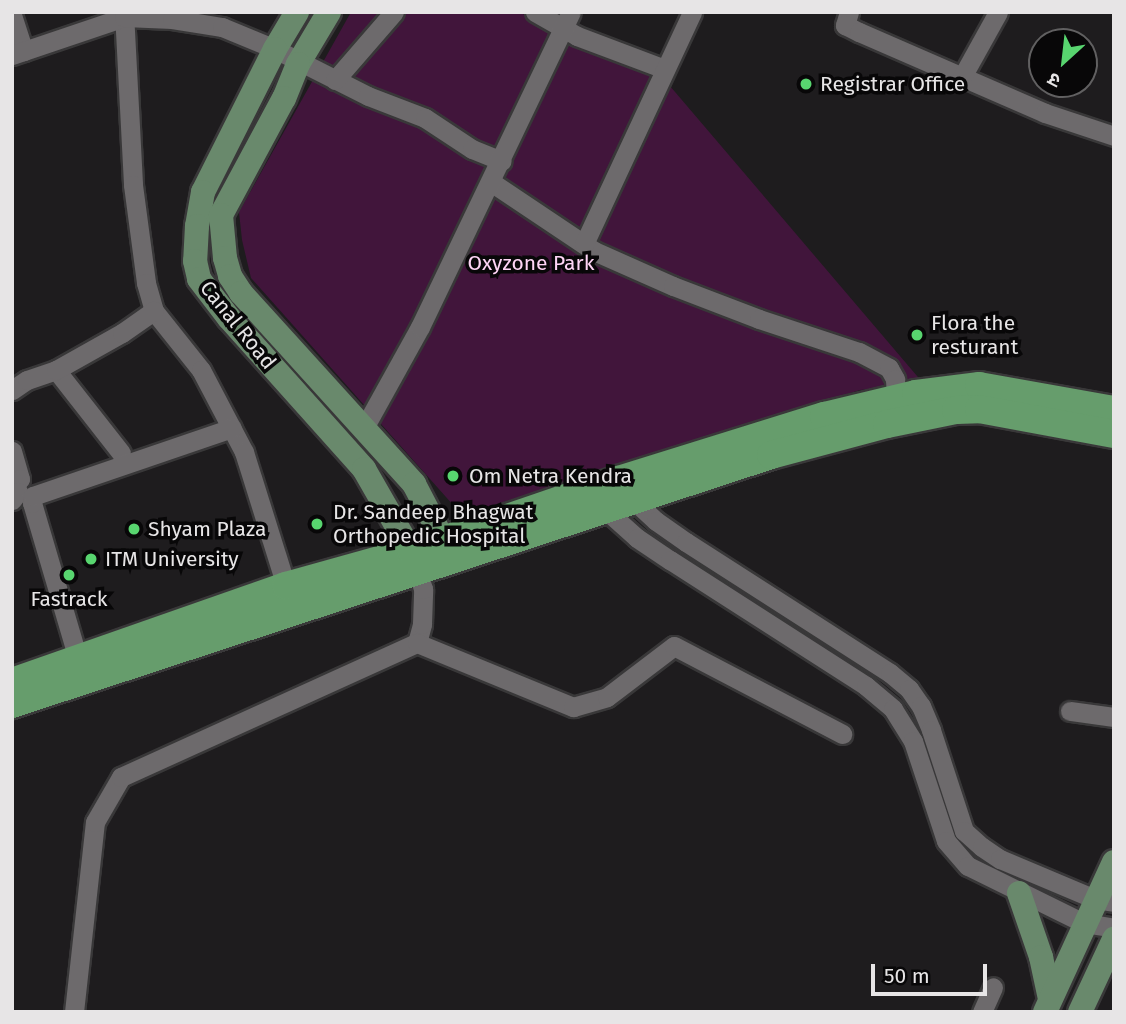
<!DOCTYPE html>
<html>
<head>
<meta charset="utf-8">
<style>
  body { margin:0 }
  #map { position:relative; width:1126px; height:1024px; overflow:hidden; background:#1e1c1e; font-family:"Fira Sans","Noto Sans Devanagari",sans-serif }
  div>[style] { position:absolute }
  .green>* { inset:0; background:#41153b }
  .roads { filter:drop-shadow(2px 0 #393839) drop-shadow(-2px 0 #393839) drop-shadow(0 2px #393839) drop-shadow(0 -2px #393839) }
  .minor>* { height:19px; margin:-9.5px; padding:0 9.5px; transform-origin:9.5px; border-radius:9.5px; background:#6d6a6c }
  .major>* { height:24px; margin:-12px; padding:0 12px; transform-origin:12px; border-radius:12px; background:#69896c }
  .highway>* { height:28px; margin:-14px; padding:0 14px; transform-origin:14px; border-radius:14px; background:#669d6c }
  .dots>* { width:19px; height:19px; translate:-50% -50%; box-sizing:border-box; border:4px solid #080708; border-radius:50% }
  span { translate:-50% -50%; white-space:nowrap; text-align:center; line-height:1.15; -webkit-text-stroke:7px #080708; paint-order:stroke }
  .poi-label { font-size:21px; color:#e7e5e6 }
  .left { translate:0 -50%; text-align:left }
  .park-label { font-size:21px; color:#ffd5f6 }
  .street-label { font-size:21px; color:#e7e5e6 }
  .frame { position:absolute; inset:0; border:14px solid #e7e5e6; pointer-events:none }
  .north { position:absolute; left:1028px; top:28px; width:70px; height:70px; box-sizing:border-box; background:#080708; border:2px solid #616061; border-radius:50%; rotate:207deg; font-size:19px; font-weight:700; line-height:28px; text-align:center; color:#e7e5e6 }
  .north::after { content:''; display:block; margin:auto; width:24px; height:32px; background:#58d56f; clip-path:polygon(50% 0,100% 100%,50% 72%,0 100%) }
  .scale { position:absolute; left:871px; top:964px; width:116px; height:32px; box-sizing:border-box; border:4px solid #e7e5e6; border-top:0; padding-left:9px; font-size:21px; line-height:24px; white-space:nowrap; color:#e7e5e6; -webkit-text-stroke:5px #080708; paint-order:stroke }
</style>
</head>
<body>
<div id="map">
  <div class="green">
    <i style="clip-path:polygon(351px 12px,520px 12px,550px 32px,664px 79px,923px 383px,860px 390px,462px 515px,251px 278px,242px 240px,239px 212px)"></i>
  </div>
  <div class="roads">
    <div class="minor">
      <i style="left:124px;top:12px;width:173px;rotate:87deg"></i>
      <i style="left:133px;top:185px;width:99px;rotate:82.4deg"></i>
      <i style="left:146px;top:283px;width:29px;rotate:74deg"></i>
      <i style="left:154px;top:311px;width:75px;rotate:51.5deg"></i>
      <i style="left:201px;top:370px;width:93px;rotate:62.3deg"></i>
      <i style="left:244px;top:452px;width:140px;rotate:72.6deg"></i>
      <i style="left:535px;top:12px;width:48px;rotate:29.7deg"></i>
      <i style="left:577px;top:36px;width:94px;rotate:20.6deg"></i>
      <i style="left:849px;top:12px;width:14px;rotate:107deg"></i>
      <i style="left:845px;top:25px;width:16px;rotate:27deg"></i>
      <i style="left:859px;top:32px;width:203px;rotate:23.5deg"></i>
      <i style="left:1045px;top:113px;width:73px;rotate:18.4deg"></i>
      <i style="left:12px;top:15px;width:38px;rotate:72deg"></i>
      <i style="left:12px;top:55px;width:118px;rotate:-18.7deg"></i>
      <i style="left:124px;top:17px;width:48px;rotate:2.4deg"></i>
      <i style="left:172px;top:19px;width:51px;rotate:9.1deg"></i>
      <i style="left:222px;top:27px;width:57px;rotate:22.5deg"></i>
      <i style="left:275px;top:49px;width:104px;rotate:26.8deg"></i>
      <i style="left:368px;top:96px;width:61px;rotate:21.1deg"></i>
      <i style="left:425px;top:118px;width:56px;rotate:33.4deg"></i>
      <i style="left:472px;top:149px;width:32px;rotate:22deg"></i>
      <i style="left:962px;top:77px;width:74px;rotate:-61deg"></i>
      <i style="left:335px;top:80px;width:90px;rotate:-49.1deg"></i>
      <i style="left:491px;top:182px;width:124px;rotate:33.8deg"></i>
      <i style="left:594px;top:251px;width:86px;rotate:23.9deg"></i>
      <i style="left:673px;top:286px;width:92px;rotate:21deg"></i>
      <i style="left:759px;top:319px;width:105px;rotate:18.3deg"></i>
      <i style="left:859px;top:352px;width:34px;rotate:28deg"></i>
      <i style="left:889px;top:368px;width:13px;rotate:61deg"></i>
      <i style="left:895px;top:379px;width:20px;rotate:87deg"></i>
      <i style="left:896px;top:399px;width:12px;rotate:66deg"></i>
      <i style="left:584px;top:244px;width:256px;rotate:-65deg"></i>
      <i style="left:56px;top:370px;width:105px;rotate:51.9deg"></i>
      <i style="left:12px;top:390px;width:18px;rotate:-34deg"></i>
      <i style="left:27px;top:380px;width:31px;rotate:-19deg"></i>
      <i style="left:56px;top:370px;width:76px;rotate:-29.3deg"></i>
      <i style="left:122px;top:333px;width:39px;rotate:-35deg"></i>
      <i style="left:364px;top:428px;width:115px;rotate:-61deg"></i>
      <i style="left:420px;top:327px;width:349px;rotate:-64.4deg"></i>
      <i style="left:12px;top:451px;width:29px;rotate:74deg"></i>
      <i style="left:20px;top:479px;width:7px;rotate:164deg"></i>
      <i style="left:13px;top:481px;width:12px;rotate:66deg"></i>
      <i style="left:18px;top:492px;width:10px;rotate:127deg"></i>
      <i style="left:628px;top:495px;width:38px;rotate:43deg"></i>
      <i style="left:656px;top:521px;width:37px;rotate:35deg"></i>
      <i style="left:686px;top:542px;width:242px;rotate:32.7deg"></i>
      <i style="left:890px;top:673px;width:25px;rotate:40deg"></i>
      <i style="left:909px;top:689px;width:21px;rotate:55deg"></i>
      <i style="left:921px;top:706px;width:26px;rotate:67deg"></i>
      <i style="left:931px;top:730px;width:106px;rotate:71.9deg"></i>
      <i style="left:964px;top:831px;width:24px;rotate:42deg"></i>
      <i style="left:982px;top:847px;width:22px;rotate:34deg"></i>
      <i style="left:1000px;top:859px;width:103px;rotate:22.8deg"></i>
      <i style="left:1095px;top:899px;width:19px;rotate:9deg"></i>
      <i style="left:599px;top:504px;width:51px;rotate:41.8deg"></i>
      <i style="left:637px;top:538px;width:40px;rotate:34deg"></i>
      <i style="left:670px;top:560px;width:233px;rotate:32.7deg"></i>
      <i style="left:866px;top:686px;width:35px;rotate:40deg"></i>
      <i style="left:893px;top:709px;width:38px;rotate:58deg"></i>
      <i style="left:913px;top:741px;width:105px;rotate:71.7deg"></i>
      <i style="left:946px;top:841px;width:33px;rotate:49deg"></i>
      <i style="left:968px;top:866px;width:129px;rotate:26.2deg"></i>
      <i style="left:1084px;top:923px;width:30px;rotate:9deg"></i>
      <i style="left:417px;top:643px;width:20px;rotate:-75deg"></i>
      <i style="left:422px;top:624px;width:35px;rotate:-88deg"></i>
      <i style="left:423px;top:589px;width:17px;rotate:-107deg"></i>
      <i style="left:78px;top:659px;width:163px;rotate:-106.4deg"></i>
      <i style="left:32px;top:503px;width:7px;rotate:-82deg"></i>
      <i style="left:33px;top:496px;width:210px;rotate:-18.9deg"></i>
      <i style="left:1070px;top:711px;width:44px;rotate:7.8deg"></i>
      <i style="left:74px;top:1012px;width:191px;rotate:-83.7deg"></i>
      <i style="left:95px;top:822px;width:52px;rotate:-60deg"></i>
      <i style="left:121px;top:777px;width:325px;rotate:-24.4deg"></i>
      <i style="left:417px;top:643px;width:169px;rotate:22.3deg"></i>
      <i style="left:573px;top:707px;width:35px;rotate:-16deg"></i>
      <i style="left:607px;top:697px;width:84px;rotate:-37.3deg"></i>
      <i style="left:674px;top:646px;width:190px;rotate:27.6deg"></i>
      <i style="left:982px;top:1012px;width:27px;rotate:-66deg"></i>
    </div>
    <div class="major">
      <i style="left:297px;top:12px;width:43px;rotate:120.7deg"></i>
      <i style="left:275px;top:49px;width:160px;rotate:116.7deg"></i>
      <i style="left:203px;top:192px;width:35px;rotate:100deg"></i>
      <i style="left:197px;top:226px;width:35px;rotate:93deg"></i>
      <i style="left:195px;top:261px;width:18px;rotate:77deg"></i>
      <i style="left:199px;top:279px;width:49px;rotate:52.4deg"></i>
      <i style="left:229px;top:318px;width:203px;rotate:48.2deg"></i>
      <i style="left:364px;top:469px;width:95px;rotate:60.2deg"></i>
      <i style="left:411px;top:551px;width:19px;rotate:72deg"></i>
      <i style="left:329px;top:12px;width:61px;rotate:120.8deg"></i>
      <i style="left:298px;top:64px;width:37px;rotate:112deg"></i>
      <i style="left:284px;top:98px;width:133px;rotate:118.3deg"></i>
      <i style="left:221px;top:215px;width:43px;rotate:84.7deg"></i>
      <i style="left:225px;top:258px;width:19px;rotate:74deg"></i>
      <i style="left:230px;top:276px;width:20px;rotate:57deg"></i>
      <i style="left:241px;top:293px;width:258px;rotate:47.8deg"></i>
      <i style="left:414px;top:484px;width:80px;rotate:62.5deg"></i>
      <i style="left:1019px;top:893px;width:68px;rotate:71deg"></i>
      <i style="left:1041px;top:957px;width:43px;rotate:77.9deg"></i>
      <i style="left:1045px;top:1012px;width:165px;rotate:-65.3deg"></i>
      <i style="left:1080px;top:1012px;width:81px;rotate:-65deg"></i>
    </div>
    <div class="highway">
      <i style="left:12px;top:682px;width:290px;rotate:-19.3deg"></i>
      <i style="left:286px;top:586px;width:130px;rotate:-15.6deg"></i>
      <i style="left:411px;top:551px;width:219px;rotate:-18.9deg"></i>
      <i style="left:618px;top:480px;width:216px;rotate:-17.3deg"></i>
      <i style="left:824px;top:416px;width:95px;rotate:-13.4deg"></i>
      <i style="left:916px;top:394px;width:64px;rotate:-7.2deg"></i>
      <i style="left:979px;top:386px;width:137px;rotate:10.1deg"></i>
      <i style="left:12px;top:704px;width:799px;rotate:-18.16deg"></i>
      <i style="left:771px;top:455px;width:120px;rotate:-15deg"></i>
      <i style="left:887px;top:424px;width:70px;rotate:-11.5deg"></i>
      <i style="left:956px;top:410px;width:23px;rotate:-2deg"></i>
      <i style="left:979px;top:409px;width:137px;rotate:10.5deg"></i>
    </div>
  </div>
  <div class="dots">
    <i style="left:806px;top:84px;background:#58d56f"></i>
    <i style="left:917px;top:335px;background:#58d56f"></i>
    <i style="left:453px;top:476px;background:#58d56f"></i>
    <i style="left:317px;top:524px;background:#58d56f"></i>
    <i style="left:134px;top:529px;background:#58d56f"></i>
    <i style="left:91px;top:559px;background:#58d56f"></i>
    <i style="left:69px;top:575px;background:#58d56f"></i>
  </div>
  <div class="poi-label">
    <span class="left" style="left:820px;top:84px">Registrar Office</span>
    <span class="left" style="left:931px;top:335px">Flora the<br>resturant</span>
    <span class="left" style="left:469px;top:476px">Om Netra Kendra</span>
    <span class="left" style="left:333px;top:524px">Dr. Sandeep Bhagwat<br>Orthopedic Hospital</span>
    <span class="left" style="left:148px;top:529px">Shyam Plaza</span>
    <span class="left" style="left:105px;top:559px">ITM University</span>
    <span style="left:69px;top:599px">Fastrack</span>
  </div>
  <div class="park-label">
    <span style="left:531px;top:263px">Oxyzone Park</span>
  </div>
  <div class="street-label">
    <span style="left:238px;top:325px;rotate:51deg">Canal Road</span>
  </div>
  <div class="frame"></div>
  <div class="north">उ</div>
  <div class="scale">50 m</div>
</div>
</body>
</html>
